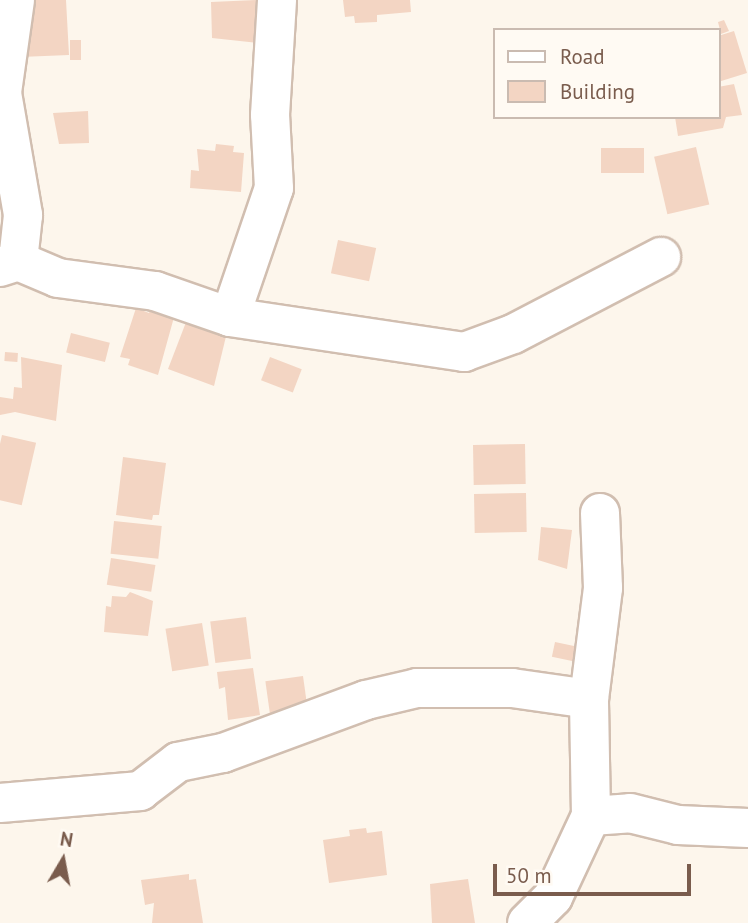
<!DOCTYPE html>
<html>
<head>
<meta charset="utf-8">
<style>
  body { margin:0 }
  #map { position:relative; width:748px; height:923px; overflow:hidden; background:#fdf6ec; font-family:"PT Sans",sans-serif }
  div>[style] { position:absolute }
  .building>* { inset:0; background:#f3d5c3; transform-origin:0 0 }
  .roads { filter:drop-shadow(2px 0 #d1beb0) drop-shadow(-2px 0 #d1beb0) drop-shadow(0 2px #d1beb0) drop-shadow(0 -2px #d1beb0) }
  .minor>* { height:38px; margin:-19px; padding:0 19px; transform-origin:19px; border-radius:19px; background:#fff }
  span { translate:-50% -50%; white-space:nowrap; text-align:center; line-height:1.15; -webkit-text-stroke:7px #fffaf3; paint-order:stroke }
  .legend { position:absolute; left:493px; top:28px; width:228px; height:91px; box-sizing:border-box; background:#fffaf3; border:2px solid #cabbb1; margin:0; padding:9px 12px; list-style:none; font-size:21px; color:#7a5c4d }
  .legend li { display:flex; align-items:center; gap:14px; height:35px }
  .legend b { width:35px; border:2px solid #cabbb1 }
  .north { position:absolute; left:28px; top:825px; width:70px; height:70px; -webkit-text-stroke:5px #fffaf3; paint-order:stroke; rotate:10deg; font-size:19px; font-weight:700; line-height:28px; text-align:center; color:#7a5c4d }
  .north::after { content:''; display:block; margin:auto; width:24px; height:32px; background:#7a5c4d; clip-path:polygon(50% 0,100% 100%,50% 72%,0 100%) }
  .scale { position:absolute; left:493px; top:864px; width:198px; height:32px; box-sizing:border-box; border:4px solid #7a5c4d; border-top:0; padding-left:9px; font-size:21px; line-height:24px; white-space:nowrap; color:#7a5c4d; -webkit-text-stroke:5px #fffaf3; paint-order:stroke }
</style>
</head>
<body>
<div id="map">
  <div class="building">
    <i style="clip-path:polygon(32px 0,66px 0,69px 55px,20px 57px,26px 16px,32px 16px)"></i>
    <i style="clip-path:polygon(257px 0,256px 7px,262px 7px,259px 43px,212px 38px,211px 2px)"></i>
    <i style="clip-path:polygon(343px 0,410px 0,411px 12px,377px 15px,377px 22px,355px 23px,354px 16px,345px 17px)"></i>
    <i style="clip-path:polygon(724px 20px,729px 31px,721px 34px,718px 22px)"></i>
    <i style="clip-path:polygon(734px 31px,747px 73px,718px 82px,718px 36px)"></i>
    <i style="left:70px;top:40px;width:11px;height:20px"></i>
    <i style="clip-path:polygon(734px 84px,742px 115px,726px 117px,723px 128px,678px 136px,675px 117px,718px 117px,718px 87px)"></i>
    <i style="clip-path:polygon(88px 111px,89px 143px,59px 144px,53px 113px)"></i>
    <i style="clip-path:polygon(216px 144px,234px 146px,233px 152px,244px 153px,241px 192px,190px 188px,191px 170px,199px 171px,197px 149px,215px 151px)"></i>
    <i style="left:696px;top:147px;width:59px;height:43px;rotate:77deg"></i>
    <i style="left:601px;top:148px;width:43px;height:25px"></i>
    <i style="left:338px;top:240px;width:39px;height:34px;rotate:12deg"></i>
    <i style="clip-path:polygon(153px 303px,176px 310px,158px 375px,128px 365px,130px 359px,120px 357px,136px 308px,149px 313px)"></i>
    <i style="clip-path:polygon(188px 317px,229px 324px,214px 386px,168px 369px)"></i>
    <i style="left:71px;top:333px;width:40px;height:20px;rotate:14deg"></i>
    <i style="left:5px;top:352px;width:13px;height:9px;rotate:4deg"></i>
    <i style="clip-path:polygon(21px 357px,62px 365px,56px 421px,15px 412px,0 415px,0 397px,13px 399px,14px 387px,22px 388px)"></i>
    <i style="left:270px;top:357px;width:34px;height:25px;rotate:21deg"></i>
    <i style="left:2px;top:435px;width:35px;height:64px;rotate:13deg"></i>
    <i style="left:525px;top:444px;width:40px;height:52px;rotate:89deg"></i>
    <i style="clip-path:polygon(123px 457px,166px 463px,159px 515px,153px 515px,152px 520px,116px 515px)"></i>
    <i style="left:526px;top:493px;width:39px;height:52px;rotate:89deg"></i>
    <i style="left:114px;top:521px;width:48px;height:33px;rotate:6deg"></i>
    <i style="clip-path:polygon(541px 527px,572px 530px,567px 569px,538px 560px)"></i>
    <i style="left:111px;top:558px;width:45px;height:27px;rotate:9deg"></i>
    <i style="clip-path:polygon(130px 592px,153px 601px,148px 636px,104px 632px,106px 606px,111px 607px,112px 596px,126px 597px)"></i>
    <i style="left:246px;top:617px;width:42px;height:36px;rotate:83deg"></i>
    <i style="left:202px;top:623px;width:43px;height:37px;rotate:81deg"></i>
    <i style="left:555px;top:642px;width:40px;height:15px;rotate:12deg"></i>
    <i style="clip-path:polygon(253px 668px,260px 715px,228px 720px,225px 687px,219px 689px,217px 672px)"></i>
    <i style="left:303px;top:676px;width:34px;height:38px;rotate:82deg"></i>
    <i style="clip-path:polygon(366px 828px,367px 833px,382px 831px,387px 875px,329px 883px,323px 840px,350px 836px,349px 830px)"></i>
    <i style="clip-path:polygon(189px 874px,189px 880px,196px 879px,203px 923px,152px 923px,154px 903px,145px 905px,141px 880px)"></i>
    <i style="clip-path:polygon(468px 879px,475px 923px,432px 923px,430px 884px)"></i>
  </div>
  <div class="roads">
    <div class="minor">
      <i style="left:15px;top:0;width:94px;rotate:98deg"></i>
      <i style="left:2px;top:93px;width:124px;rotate:80.2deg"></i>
      <i style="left:23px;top:215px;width:46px;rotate:96.2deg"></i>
      <i style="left:0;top:267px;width:19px;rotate:-18deg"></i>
      <i style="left:18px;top:261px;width:43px;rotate:23deg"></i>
      <i style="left:58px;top:278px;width:98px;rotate:7.6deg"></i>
      <i style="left:155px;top:291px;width:79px;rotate:19.1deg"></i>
      <i style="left:230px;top:317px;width:237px;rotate:8.5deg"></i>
      <i style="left:464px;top:352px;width:52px;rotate:-20.2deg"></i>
      <i style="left:513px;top:334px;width:167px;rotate:-27.5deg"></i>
      <i style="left:230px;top:317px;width:136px;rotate:-71.2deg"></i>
      <i style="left:274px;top:188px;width:73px;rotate:-93.1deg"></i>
      <i style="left:270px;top:115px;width:115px;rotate:-86.5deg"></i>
      <i style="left:0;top:803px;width:141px;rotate:-4.9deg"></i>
      <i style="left:140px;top:791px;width:48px;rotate:-37.3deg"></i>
      <i style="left:178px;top:762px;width:46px;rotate:-11.3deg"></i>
      <i style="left:223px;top:753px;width:153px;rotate:-20.3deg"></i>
      <i style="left:366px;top:700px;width:52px;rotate:-13.2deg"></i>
      <i style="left:417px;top:688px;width:95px"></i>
      <i style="left:512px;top:688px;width:78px;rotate:8.1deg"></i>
      <i style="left:591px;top:816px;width:117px;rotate:-91deg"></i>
      <i style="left:589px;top:699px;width:112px;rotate:-82.8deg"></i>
      <i style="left:603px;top:588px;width:75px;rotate:-92.3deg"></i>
      <i style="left:527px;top:923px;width:37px;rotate:-45deg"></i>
      <i style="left:553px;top:897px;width:89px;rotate:-64.9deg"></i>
      <i style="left:591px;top:816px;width:39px;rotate:-4deg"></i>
      <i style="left:630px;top:813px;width:49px;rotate:14deg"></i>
      <i style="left:678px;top:825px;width:70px;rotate:2.5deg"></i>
    </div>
  </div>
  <ul class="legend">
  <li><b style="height:9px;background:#fff"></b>Road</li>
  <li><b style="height:19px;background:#f3d5c3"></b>Building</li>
  </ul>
  <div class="north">N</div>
  <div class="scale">50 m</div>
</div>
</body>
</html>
